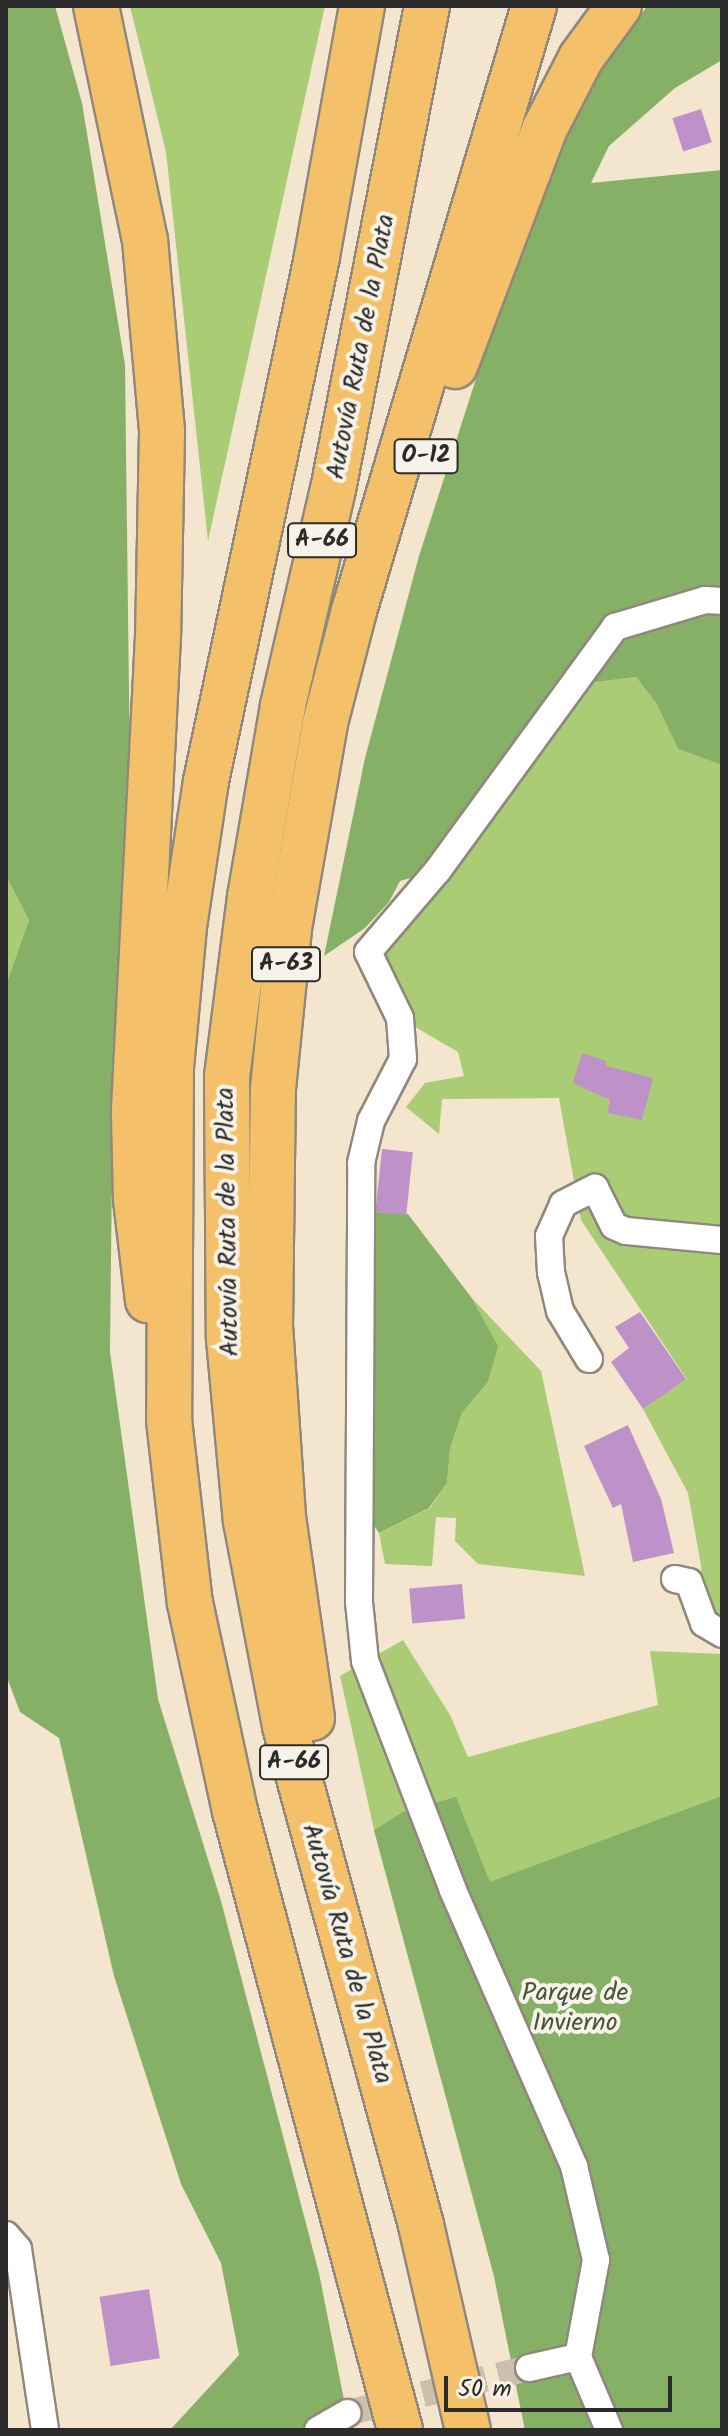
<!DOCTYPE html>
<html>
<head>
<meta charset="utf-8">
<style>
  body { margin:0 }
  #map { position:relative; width:728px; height:2436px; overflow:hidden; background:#f4e5ce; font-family:Kalam,sans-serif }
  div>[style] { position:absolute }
  .green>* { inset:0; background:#a9cc75 }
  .forest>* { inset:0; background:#86b066 }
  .building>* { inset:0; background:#be92c9; transform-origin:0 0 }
  .minor-tunnel>* { height:26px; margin-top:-13px; transform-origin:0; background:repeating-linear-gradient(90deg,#ccc0ad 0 26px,transparent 0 39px) }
  .roads { filter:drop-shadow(2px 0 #90887c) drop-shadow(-2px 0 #90887c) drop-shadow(0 2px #90887c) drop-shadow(0 -2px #90887c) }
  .minor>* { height:26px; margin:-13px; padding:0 13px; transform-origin:13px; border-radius:13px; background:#fff }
  .motorway>* { height:44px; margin:-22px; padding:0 22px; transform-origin:22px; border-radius:22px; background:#f4c16a }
  span { translate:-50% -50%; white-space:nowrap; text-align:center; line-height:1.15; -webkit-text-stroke:8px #f7f3e8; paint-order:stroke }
  .shield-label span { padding:2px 6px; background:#f7f3e8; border:2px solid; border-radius:6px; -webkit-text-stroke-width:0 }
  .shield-label { font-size:24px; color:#2b2b2b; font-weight:700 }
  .street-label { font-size:26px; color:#2b2b2b }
  .park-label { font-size:26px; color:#4a533e }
  .frame { position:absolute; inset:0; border:8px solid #2b2b2b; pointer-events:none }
  .scale { position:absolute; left:444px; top:2376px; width:228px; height:36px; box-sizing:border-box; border:4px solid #2b2b2b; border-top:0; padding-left:10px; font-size:24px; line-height:28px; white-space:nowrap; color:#2b2b2b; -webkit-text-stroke:6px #f7f3e8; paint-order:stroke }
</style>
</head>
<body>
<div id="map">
  <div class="green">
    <i style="clip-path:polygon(130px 6px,325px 6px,208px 541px,166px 152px)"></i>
    <i style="clip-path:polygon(636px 677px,656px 703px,678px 749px,722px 765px,722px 1634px,704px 1623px,701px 1565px,688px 1493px,643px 1409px,686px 1378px,581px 1220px,559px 1098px,442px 1099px,439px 1134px,406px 1107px,425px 1083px,464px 1076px,458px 1052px,400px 1018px,368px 952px,564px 695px,596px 682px)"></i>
    <i style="clip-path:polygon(6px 876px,29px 920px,6px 985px)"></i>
    <i style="clip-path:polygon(471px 1297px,541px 1371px,585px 1576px,478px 1564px,455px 1541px,456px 1518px,436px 1517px,432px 1566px,385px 1564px,379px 1533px,430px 1508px,447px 1483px,450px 1449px,462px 1413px,488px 1382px,497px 1346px)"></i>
    <i style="clip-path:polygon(403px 1640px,450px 1715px,468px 1757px,658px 1705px,650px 1651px,722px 1654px,722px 2430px,525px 2430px,494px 2276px,374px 1830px,340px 1676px)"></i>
  </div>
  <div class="forest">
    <i style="clip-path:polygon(6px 6px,55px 6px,82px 103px,125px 365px,130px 776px,112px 1167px,110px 1352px,158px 1699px,221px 1901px,283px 2136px,319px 2273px,350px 2430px,170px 2430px,239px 2355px,221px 2263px,181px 2184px,114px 1976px,59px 1738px,20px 1712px,6px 1675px,6px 985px,29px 920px,6px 876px)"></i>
    <i style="clip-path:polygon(647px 6px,722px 6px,722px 60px,675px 88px,609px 146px,591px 183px,722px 170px,722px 765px,678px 749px,656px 703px,636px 677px,596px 682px,564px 694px,438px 870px,400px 881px,389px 902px,365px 928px,324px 956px,365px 758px,419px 556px,532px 205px,593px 80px)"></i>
    <i style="clip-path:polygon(376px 1212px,408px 1214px,471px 1297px,498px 1346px,488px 1382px,462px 1413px,450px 1449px,447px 1483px,429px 1508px,379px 1533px,367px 1515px)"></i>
    <i style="clip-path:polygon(722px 1796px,722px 2430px,525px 2430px,494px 2276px,374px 1830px,403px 1812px,456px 1797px,490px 1882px)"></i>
  </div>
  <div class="building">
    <i style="left:701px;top:109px;width:35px;height:30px;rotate:72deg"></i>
    <i style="clip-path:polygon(582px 1053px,606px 1061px,606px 1066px,653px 1078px,642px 1120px,608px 1113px,610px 1100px,573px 1083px)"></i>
    <i style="left:382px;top:1149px;width:31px;height:63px;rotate:6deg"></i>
    <i style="clip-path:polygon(640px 1312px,686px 1379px,643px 1409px,611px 1362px,629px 1348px,615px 1327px)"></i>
    <i style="clip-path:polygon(628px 1425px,661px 1499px,674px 1553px,633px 1562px,621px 1504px,613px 1508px,584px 1446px)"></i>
    <i style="left:462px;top:1584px;width:35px;height:53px;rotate:85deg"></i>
    <i style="left:149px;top:2289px;width:70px;height:50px;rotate:81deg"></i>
  </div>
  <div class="minor-tunnel">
    <i style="left:347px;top:2413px;width:187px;rotate:-13.9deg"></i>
  </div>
  <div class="roads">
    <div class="minor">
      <i style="left:589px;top:1359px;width:56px;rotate:-121.1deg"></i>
      <i style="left:560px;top:1311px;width:39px;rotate:-103deg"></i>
      <i style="left:551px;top:1273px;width:37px;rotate:-93deg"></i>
      <i style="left:549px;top:1236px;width:35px;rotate:-66deg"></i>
      <i style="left:563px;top:1204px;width:36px;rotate:-27deg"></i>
      <i style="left:595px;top:1188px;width:42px;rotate:63.4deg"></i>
      <i style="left:614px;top:1226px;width:13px;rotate:23deg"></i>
      <i style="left:626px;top:1231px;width:96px;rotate:5.4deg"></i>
      <i style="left:675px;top:1579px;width:14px;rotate:12deg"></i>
      <i style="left:689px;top:1582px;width:44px;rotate:69.9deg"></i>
      <i style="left:704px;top:1623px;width:21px;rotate:31deg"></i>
      <i style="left:6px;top:2235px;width:18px;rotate:49deg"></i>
      <i style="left:18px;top:2249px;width:183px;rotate:81.5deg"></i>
      <i style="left:529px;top:2368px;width:50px;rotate:-12.7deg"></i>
      <i style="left:318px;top:2430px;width:34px;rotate:-30deg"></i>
      <i style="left:609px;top:2430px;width:79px;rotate:-113deg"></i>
      <i style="left:578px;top:2357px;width:99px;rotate:-79.5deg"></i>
      <i style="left:596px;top:2260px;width:97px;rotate:-103.2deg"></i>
      <i style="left:574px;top:2166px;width:301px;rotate:-113.7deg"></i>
      <i style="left:453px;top:1890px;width:245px;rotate:-111deg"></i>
      <i style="left:365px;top:1661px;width:59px;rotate:-95.8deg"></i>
      <i style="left:359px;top:1602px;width:439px;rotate:-89.7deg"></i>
      <i style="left:361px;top:1163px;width:43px;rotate:-76.6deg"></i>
      <i style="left:371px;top:1121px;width:70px;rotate:-62.7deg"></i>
      <i style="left:403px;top:1059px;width:41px;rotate:-94.2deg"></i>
      <i style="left:400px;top:1018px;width:73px;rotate:-115.9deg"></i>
      <i style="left:368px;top:952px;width:108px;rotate:-49.5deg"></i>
      <i style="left:438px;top:870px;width:301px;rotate:-53.9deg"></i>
      <i style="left:615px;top:627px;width:94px;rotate:-16.7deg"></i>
      <i style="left:705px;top:600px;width:17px;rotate:3deg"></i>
    </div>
    <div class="motorway">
      <i style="left:96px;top:6px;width:239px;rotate:78.2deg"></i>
      <i style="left:145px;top:240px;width:193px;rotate:84.9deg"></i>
      <i style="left:162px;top:432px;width:204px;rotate:91.1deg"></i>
      <i style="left:158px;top:636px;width:478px;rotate:92.9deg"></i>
      <i style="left:134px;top:1113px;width:87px;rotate:88.7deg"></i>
      <i style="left:136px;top:1200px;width:101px;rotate:83.2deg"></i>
      <i style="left:362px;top:6px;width:255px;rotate:100.2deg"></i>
      <i style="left:317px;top:257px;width:536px;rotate:101.96deg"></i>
      <i style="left:206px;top:781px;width:148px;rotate:98.6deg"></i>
      <i style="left:184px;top:927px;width:141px;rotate:95.3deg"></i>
      <i style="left:171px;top:1067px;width:353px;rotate:90.3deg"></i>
      <i style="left:169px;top:1420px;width:184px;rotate:83.5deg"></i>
      <i style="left:190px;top:1603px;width:213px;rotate:77.8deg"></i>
      <i style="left:235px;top:1811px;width:641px;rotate:75.07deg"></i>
      <i style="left:427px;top:6px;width:492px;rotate:101deg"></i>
      <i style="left:333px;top:489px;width:223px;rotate:103deg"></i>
      <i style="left:283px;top:706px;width:194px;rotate:99.8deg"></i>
      <i style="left:250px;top:897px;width:180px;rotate:97.3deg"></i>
      <i style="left:227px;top:1076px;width:263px;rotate:89.6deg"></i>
      <i style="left:229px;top:1339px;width:183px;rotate:84.7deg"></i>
      <i style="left:246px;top:1521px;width:209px;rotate:79.2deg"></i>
      <i style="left:285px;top:1726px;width:517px;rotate:74.75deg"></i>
      <i style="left:421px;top:2225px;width:210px;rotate:77.1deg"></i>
      <i style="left:455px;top:366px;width:252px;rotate:-69.3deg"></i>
      <i style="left:544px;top:130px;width:81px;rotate:-62.8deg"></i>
      <i style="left:581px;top:58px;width:64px;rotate:-53.8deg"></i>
      <i style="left:312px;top:1718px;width:204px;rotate:-98.2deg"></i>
      <i style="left:283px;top:1516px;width:189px;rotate:-93.9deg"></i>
      <i style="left:270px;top:1327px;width:238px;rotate:-89.3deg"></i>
      <i style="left:273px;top:1089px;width:162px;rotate:-84.3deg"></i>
      <i style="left:289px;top:928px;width:208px;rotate:-80deg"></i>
      <i style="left:325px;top:723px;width:116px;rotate:-75.5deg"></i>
      <i style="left:354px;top:611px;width:631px;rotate:-73.43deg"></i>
    </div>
  </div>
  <div class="shield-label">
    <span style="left:426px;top:456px">O-12</span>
    <span style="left:322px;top:540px">A-66</span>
    <span style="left:286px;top:964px">A-63</span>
    <span style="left:294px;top:1762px">A-66</span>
  </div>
  <div class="street-label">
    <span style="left:362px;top:347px;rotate:-79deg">Autovía Ruta de la Plata</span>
    <span style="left:229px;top:1222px;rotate:-91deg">Autovía Ruta de la Plata</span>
    <span style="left:346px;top:1954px;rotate:74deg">Autovía Ruta de la Plata</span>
  </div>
  <div class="park-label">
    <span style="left:575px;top:2009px">Parque de<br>Invierno</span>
  </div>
  <div class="frame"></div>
  <div class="scale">50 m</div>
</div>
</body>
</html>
